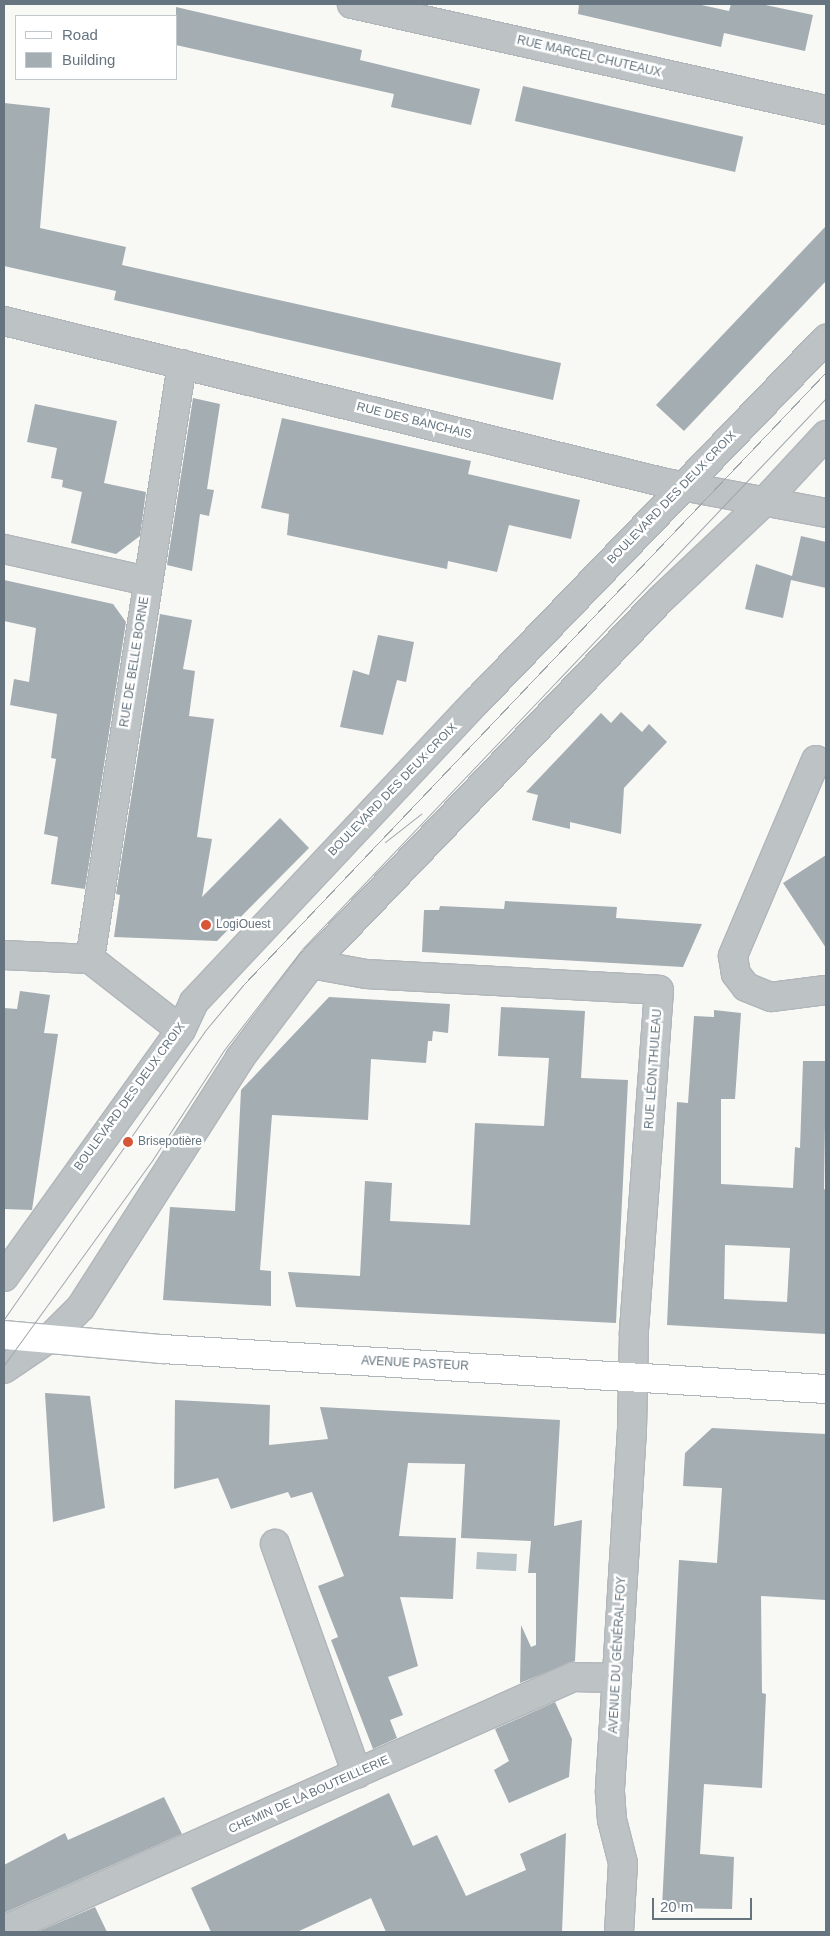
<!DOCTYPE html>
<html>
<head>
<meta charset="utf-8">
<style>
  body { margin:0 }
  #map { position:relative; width:830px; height:1936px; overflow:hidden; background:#f8f8f5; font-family:Helvetica,sans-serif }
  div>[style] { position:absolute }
  .water>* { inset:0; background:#b6c2c6; transform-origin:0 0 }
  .building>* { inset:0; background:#a4adb2; transform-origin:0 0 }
  .roads { filter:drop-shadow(1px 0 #b1b6ba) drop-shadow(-1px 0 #b1b6ba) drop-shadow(0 1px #b1b6ba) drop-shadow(0 -1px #b1b6ba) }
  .minor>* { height:28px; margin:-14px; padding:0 14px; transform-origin:14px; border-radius:14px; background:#bdc2c5 }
  .major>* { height:28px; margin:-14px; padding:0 14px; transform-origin:14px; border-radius:14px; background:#fff }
  .tram>* { height:1px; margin:-0.5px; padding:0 0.5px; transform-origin:0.5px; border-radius:0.5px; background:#9fa6ab }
  .dots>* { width:14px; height:14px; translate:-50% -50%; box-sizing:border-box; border:2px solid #fff; border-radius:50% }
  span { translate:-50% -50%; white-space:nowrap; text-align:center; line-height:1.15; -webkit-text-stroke:5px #fff; paint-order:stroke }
  .street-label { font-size:12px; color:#65747e }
  .poi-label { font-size:12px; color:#65747e }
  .left { translate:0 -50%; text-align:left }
  .frame { position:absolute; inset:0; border:5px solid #65747e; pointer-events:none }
  .legend { position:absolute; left:15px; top:15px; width:162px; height:65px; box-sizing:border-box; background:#fff; border:1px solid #c1c7cb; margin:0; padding:6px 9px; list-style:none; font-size:15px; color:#65747e }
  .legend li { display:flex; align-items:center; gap:10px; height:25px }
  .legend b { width:25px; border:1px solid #c1c7cb }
  .scale { position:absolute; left:652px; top:1898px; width:100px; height:22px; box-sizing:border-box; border:2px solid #65747e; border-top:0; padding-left:6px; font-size:15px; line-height:18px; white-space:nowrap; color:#65747e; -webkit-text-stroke:4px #fff; paint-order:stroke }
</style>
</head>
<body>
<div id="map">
  <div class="water">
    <i style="left:477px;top:1552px;width:40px;height:17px;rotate:3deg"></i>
  </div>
  <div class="building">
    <i style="clip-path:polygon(579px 4px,697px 4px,729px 11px,731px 4px,761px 4px,813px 15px,805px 51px,724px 33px,721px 47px,578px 14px)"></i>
    <i style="clip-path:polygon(176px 7px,362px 50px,360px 60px,480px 89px,471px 125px,391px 107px,394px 94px,176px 45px)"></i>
    <i style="left:523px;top:86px;width:226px;height:36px;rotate:13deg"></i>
    <i style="clip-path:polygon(4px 103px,50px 108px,40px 228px,126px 247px,122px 265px,561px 363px,553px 400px,114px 300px,116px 291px,4px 266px)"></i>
    <i style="clip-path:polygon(826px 226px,826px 281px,684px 431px,656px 405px)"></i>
    <i style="clip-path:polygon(193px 398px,220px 404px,207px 489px,214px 490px,209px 516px,200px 514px,192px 571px,167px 565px)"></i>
    <i style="clip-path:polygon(35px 404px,117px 421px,104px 483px,146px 492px,140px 536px,116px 554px,71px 543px,82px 492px,62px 487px,63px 480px,51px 478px,57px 448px,27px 442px)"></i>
    <i style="clip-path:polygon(282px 418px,471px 461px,468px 474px,580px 500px,571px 539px,509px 525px,497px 572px,448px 561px,447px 569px,287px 535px,289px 514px,261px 508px)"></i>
    <i style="clip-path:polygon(801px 536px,826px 542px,826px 588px,791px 580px,783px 618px,745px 609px,756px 564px,792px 576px)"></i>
    <i style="clip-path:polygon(4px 580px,113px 604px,126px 622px,85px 889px,51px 884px,58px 837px,44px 834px,56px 759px,51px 758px,57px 714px,10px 705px,14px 679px,29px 682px,36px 628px,4px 621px)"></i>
    <i style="clip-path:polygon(160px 614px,192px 620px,183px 669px,195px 671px,189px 716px,214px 719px,197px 837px,212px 839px,202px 897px,280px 818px,309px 848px,217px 941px,114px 937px,120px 895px,116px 894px)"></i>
    <i style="clip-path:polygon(378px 635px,414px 642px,406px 682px,397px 680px,383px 735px,340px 727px,353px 670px,369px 675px)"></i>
    <i style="clip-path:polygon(621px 712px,642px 732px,649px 724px,667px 742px,624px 788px,621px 834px,570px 822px,570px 829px,532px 820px,538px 795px,526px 792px,601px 713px,611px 723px)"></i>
    <i style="clip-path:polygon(826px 855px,826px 948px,783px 883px)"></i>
    <i style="clip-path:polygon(505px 901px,617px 907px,616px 918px,702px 924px,683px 967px,422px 952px,424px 910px,439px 910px,440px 906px,504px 909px)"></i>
    <i style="clip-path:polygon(20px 991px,50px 995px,44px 1033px,58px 1034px,32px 1210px,4px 1209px,4px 1008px,17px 1009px)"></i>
    <i style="clip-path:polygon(329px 997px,450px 1004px,448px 1033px,433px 1031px,432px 1041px,428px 1041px,426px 1063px,371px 1059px,368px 1120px,272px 1115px,260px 1270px,271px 1271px,271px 1306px,163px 1300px,170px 1207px,235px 1211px,241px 1090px)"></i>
    <i style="clip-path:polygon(501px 1007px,585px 1011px,581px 1078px,628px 1080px,616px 1323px,296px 1307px,288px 1272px,360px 1276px,365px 1181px,392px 1183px,390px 1221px,470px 1225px,475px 1123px,544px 1126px,549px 1058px,498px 1056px)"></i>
    <i style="clip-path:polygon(evenodd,714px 1010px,741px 1013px,735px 1099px,721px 1099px,721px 1184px,793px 1188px,795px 1147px,800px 1148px,803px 1061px,826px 1061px,824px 1189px,826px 1190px,826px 1334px,667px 1325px,677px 1102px,688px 1103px,694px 1016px,714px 1017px,714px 1010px,725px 1245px,790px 1248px,787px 1302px,724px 1299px,725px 1245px)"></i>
    <i style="clip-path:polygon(45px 1393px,90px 1396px,105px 1508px,53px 1522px)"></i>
    <i style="clip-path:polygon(175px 1400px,270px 1405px,269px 1445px,328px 1439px,320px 1407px,560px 1420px,554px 1526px,582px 1520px,575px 1661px,520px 1683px,521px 1625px,531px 1647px,536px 1645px,536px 1573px,528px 1573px,531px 1541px,461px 1538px,465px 1464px,408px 1463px,399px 1536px,456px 1538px,453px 1599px,400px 1597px,418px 1666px,388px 1677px,403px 1715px,390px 1720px,397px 1738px,373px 1749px,331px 1640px,338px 1637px,318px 1586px,344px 1576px,312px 1492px,291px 1498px,288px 1492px,231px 1509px,218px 1478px,174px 1489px)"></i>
    <i style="clip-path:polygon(712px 1428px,826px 1434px,826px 1600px,761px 1596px,762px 1693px,766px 1694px,762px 1788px,704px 1784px,700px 1854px,734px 1857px,732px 1909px,662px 1908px,679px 1560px,717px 1563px,722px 1488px,683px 1486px,685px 1453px)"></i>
    <i style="clip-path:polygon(555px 1702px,572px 1739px,569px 1777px,509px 1803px,494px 1770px,509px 1761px,495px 1729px)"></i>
    <i style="clip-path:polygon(389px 1793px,413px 1846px,437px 1835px,466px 1896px,526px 1870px,520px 1854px,566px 1833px,562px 1932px,386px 1932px,371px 1898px,297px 1932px,211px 1932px,191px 1888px)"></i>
    <i style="clip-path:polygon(164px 1797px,182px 1834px,4px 1913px,4px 1865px,65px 1833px,68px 1840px)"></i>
    <i style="clip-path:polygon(95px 1907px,107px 1932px,37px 1932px)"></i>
  </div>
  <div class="roads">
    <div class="minor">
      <i style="left:352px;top:4px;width:486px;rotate:12.6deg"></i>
      <i style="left:4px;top:321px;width:682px;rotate:13.75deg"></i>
      <i style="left:666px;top:483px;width:163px;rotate:10.6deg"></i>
      <i style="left:4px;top:549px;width:147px;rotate:12.6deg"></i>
      <i style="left:816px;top:760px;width:213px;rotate:113deg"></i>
      <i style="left:733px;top:956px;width:18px;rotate:81deg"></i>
      <i style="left:736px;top:974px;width:16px;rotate:52deg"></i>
      <i style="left:746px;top:987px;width:27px;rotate:22deg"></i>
      <i style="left:771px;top:997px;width:55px;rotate:-7.3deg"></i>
      <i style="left:4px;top:955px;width:86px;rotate:2.7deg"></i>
      <i style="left:90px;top:959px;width:115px;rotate:38deg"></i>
      <i style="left:90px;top:959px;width:602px;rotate:-81.21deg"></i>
      <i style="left:311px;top:964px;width:56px;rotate:10.3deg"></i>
      <i style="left:366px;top:974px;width:293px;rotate:3.1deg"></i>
      <i style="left:659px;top:990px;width:345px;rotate:94.2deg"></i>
      <i style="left:634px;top:1334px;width:95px;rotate:91.2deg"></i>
      <i style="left:632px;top:1429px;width:364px;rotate:93.5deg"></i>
      <i style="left:610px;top:1792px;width:28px;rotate:86deg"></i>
      <i style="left:612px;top:1820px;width:44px;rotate:75.7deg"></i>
      <i style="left:623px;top:1863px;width:69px;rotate:93.3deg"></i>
      <i style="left:4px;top:1277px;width:304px;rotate:-54.4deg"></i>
      <i style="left:181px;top:1030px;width:31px;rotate:-65deg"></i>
      <i style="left:194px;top:1002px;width:413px;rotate:-46.8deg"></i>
      <i style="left:477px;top:701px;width:503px;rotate:-46.05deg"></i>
      <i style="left:4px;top:1369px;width:57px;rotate:-34.2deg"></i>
      <i style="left:51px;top:1337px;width:42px;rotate:-45deg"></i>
      <i style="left:81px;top:1307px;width:295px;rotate:-57.4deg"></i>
      <i style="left:240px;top:1058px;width:118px;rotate:-52.9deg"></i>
      <i style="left:311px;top:964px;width:506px;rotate:-46.2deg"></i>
      <i style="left:661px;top:599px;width:141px;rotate:-43.3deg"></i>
      <i style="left:764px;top:502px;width:91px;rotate:-47.2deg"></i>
      <i style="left:275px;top:1544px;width:244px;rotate:70.4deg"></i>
      <i style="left:4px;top:1930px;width:623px;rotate:-23.97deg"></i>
      <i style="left:573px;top:1677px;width:44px;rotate:1.3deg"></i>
    </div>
    <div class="major">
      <i style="left:4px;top:1335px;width:159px;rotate:5.1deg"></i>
      <i style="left:162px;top:1349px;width:665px;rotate:3.45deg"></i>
    </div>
  </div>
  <div class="tram">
    <i style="left:385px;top:842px;width:46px;rotate:-37.9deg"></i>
    <i style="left:4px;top:1319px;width:350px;rotate:-55.1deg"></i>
    <i style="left:204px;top:1032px;width:61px;rotate:-50.3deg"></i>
    <i style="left:243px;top:985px;width:846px;rotate:-46.44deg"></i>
    <i style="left:4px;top:1365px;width:254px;rotate:-54.1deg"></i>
    <i style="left:153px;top:1159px;width:130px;rotate:-56.9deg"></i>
    <i style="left:224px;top:1050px;width:130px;rotate:-52.2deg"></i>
    <i style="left:304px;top:947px;width:758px;rotate:-46.44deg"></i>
  </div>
  <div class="dots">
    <i style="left:206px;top:925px;background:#d65637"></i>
    <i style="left:128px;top:1142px;background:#d65637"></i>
  </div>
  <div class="street-label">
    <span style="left:589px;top:57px;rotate:13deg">RUE MARCEL CHUTEAUX</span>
    <span style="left:414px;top:421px;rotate:14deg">RUE DES BANCHAIS</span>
    <span style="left:672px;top:498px;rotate:-46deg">BOULEVARD DES DEUX CROIX</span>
    <span style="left:135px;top:662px;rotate:-81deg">RUE DE BELLE BORNE</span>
    <span style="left:393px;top:790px;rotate:-46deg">BOULEVARD DES DEUX CROIX</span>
    <span style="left:654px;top:1069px;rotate:-86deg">RUE LÉON THULEAU</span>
    <span style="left:130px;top:1097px;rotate:-54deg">BOULEVARD DES DEUX CROIX</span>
    <span style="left:415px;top:1364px;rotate:3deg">AVENUE PASTEUR</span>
    <span style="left:618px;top:1655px;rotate:-87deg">AVENUE DU GÉNÉRAL FOY</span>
    <span style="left:309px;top:1795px;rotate:-24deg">CHEMIN DE LA BOUTEILLERIE</span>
  </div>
  <div class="poi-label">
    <span class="left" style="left:216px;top:925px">LogiOuest</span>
    <span class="left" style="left:138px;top:1142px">Brisepotière</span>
  </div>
  <div class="frame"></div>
  <ul class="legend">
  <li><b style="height:6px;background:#fff"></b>Road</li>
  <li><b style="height:14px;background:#a4adb2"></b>Building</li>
  </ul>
  <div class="scale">20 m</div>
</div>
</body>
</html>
